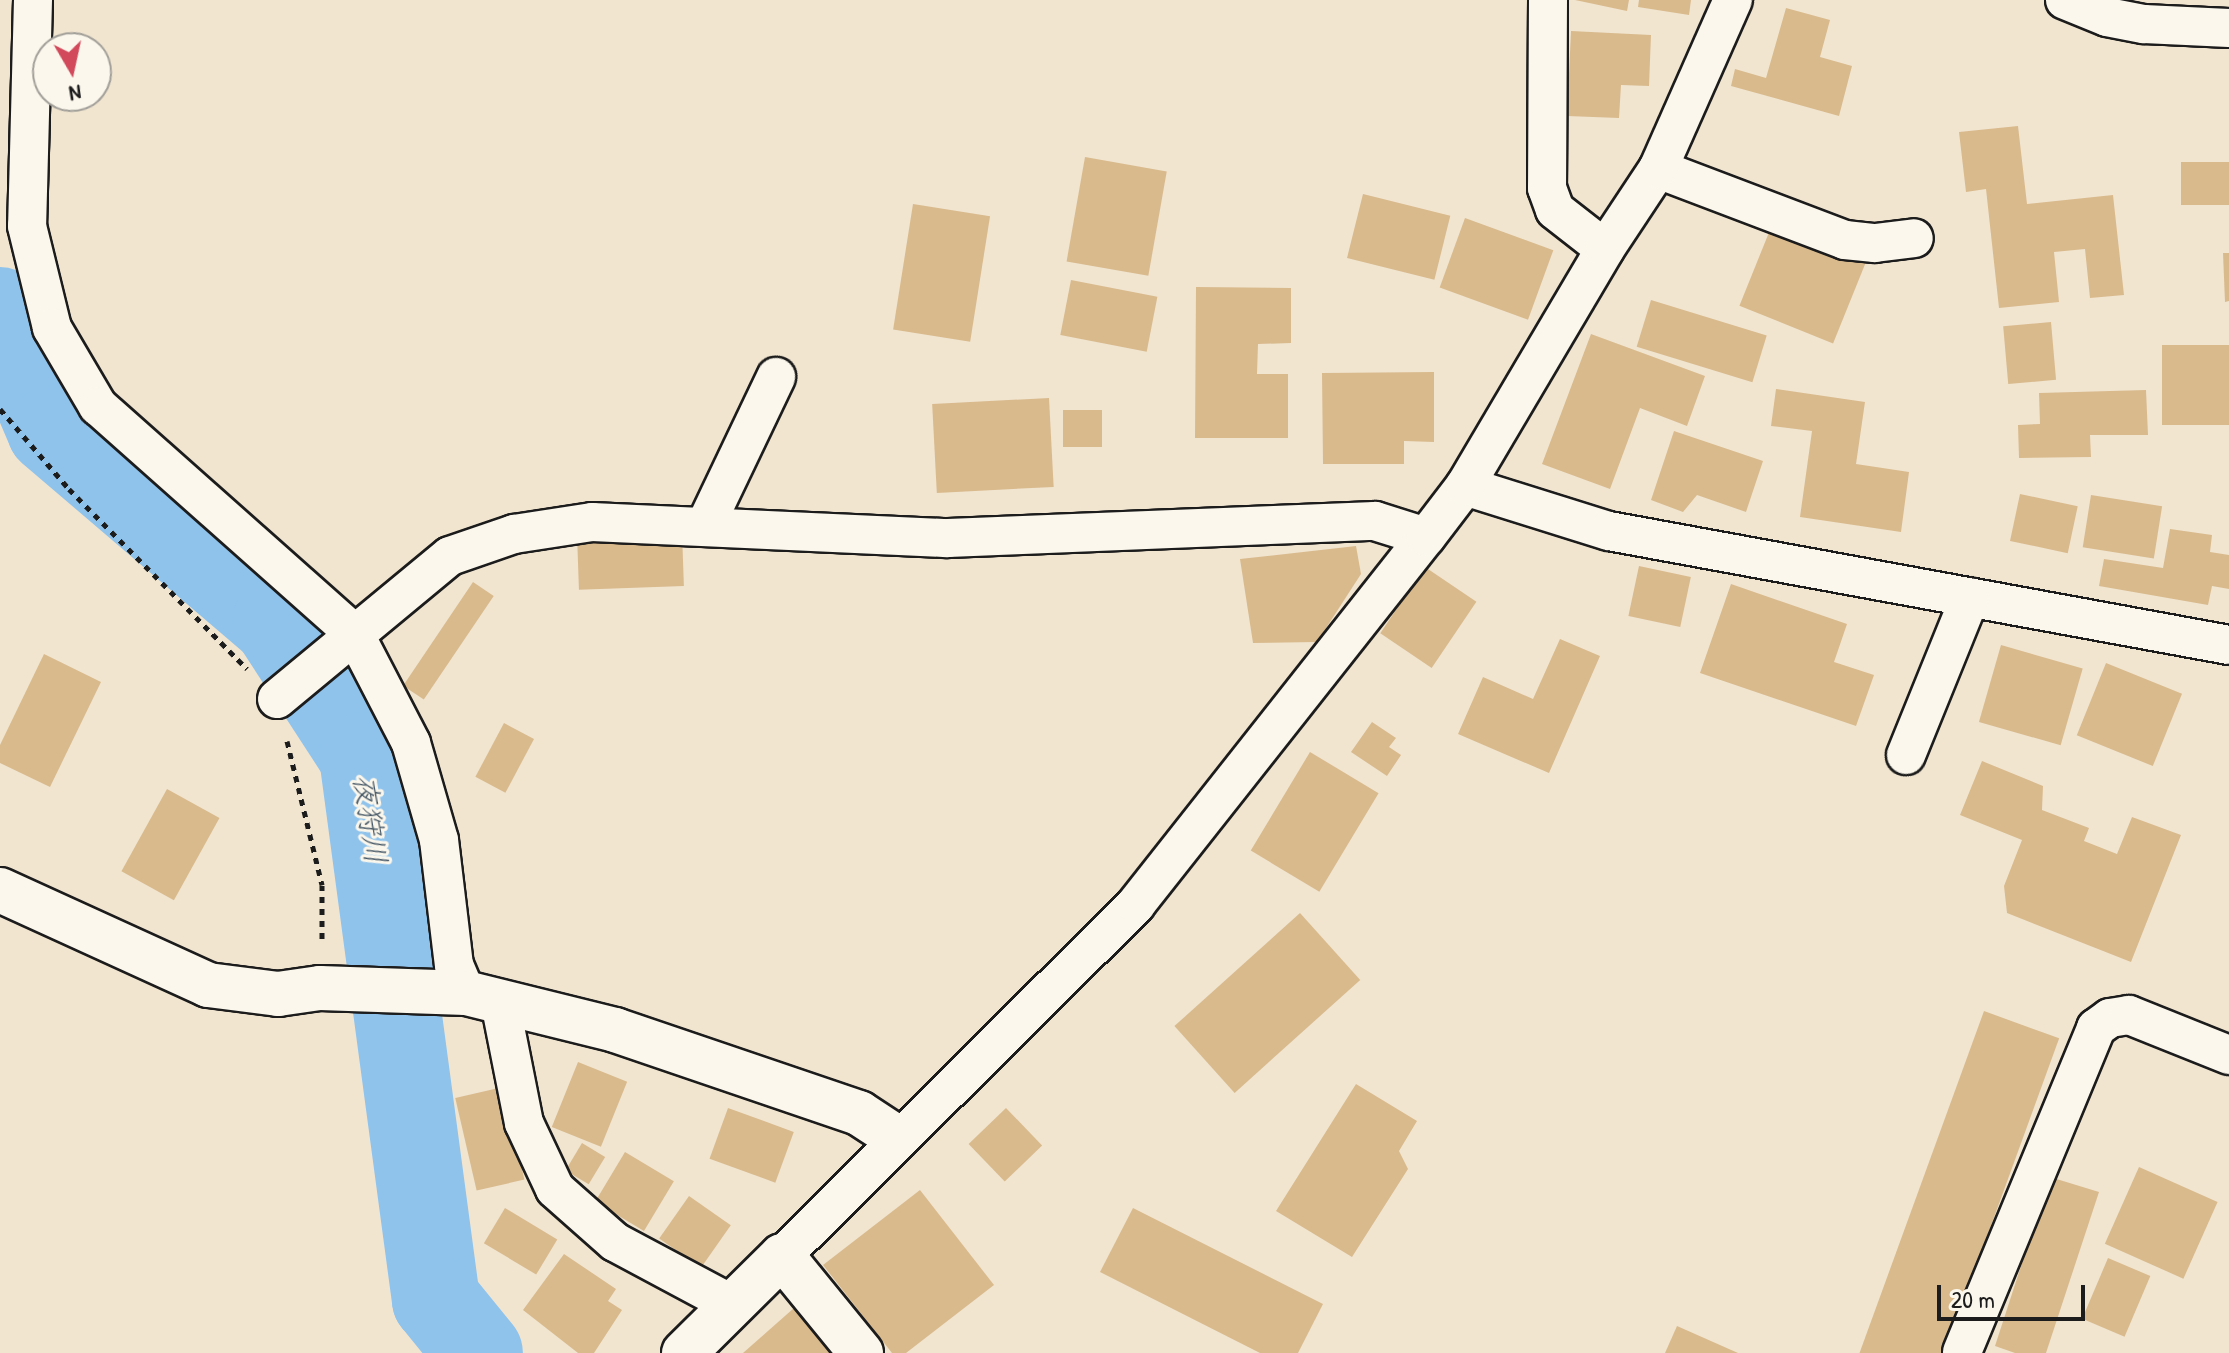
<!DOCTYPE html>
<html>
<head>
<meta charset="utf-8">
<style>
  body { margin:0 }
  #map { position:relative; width:2229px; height:1353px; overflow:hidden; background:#f1e5d0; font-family:"Patrick Hand","Klee One",sans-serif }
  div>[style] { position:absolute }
  .river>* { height:88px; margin:-44px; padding:0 44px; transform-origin:44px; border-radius:44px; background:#8fc3ec }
  .building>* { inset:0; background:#d9ba8d; transform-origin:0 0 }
  .path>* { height:5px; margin-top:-2.5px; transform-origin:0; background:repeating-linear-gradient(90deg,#1c1c1c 0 6px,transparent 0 12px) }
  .roads { filter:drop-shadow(2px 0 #1c1c1c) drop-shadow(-2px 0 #1c1c1c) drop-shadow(0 2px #1c1c1c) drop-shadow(0 -2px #1c1c1c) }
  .street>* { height:38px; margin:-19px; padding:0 19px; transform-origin:19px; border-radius:19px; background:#fbf7ec }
  .secondary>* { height:44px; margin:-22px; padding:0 22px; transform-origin:22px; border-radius:22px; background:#fbf7ec }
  span { translate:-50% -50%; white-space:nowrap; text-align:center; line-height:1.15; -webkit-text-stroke:6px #fbf7ec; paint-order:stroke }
  .water-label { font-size:30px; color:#445665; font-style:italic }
  .north { position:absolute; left:32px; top:32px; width:80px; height:80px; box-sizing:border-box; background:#fbf7ec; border:2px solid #a29f99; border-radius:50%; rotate:171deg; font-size:22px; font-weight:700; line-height:32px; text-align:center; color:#1c1c1c }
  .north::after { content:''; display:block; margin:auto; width:28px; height:36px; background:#d1495b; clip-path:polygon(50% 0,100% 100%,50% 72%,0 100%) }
  .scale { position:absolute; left:1937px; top:1285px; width:148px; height:36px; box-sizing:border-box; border:4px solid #1c1c1c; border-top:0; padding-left:10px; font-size:24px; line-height:28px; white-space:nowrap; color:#1c1c1c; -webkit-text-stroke:6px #fbf7ec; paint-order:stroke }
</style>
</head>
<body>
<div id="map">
  <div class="river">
    <i style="left:0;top:311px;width:129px;rotate:66.8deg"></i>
    <i style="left:51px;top:430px;width:296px;rotate:40.5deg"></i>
    <i style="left:276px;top:622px;width:160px;rotate:57deg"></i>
    <i style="left:363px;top:756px;width:549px;rotate:82.36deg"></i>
    <i style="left:436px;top:1300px;width:68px;rotate:50.9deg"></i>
  </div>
  <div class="building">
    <i style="clip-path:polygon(1575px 0,1629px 0,1627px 11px)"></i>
    <i style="clip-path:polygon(1639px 0,1691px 0,1689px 15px,1638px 7px)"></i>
    <i style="clip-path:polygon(1786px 8px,1830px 20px,1820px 57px,1852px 66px,1839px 116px,1731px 86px,1735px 69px,1766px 78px)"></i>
    <i style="clip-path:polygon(1571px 31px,1651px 35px,1649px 86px,1621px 85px,1619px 118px,1567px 116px)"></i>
    <i style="clip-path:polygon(2018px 126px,2027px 204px,2113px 195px,2124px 295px,2090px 298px,2085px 249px,2054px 252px,2059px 302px,1999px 308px,1986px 189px,1966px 192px,1959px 132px)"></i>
    <i style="left:1085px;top:157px;width:83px;height:106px;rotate:10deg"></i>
    <i style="left:2229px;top:162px;width:43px;height:48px;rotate:90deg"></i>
    <i style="left:1363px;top:194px;width:90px;height:66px;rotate:14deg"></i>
    <i style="left:913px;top:204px;width:78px;height:127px;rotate:9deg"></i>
    <i style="left:1465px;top:218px;width:94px;height:74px;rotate:20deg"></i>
    <i style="left:1772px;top:225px;width:101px;height:87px;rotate:22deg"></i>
    <i style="clip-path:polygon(2223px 253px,2229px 253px,2229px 301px,2225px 302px)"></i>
    <i style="left:1071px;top:280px;width:88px;height:56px;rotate:11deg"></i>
    <i style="clip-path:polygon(1196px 287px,1291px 288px,1291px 343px,1258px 344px,1257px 374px,1288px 374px,1288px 438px,1195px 438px)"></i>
    <i style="left:1651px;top:300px;width:121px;height:49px;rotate:17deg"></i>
    <i style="left:2051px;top:322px;width:58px;height:48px;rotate:85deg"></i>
    <i style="clip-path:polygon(1591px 334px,1705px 376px,1687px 426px,1640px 408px,1610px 489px,1542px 464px)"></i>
    <i style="left:2229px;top:345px;width:80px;height:67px;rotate:90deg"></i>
    <i style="clip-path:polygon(1434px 372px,1434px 442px,1404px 441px,1404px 464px,1323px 464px,1322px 373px)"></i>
    <i style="clip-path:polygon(1776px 389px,1865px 402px,1856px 464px,1909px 472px,1901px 532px,1800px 517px,1812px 431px,1771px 426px)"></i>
    <i style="clip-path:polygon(2146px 390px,2148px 435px,2090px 435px,2091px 457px,2019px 458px,2018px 425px,2040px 424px,2039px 393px)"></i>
    <i style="left:1049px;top:398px;width:89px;height:117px;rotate:87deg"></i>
    <i style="left:1102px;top:410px;width:37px;height:39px;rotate:90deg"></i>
    <i style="clip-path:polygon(1674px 431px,1763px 461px,1746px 512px,1697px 495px,1683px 512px,1651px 500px)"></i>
    <i style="left:2020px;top:494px;width:59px;height:48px;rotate:12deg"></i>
    <i style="left:2091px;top:495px;width:72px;height:53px;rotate:9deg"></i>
    <i style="clip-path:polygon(2170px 529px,2212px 535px,2210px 552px,2229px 555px,2229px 589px,2212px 586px,2208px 605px,2099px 586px,2104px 559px,2163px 568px)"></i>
    <i style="left:682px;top:532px;width:54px;height:105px;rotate:88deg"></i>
    <i style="clip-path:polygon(1356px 546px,1361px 574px,1317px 642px,1253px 643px,1240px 559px)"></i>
    <i style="left:1639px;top:566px;width:53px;height:51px;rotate:12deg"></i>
    <i style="left:1425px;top:567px;width:62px;height:80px;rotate:34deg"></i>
    <i style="left:473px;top:582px;width:25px;height:125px;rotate:34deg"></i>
    <i style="clip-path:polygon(1731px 584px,1847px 624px,1834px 662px,1874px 675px,1856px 726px,1700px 673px)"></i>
    <i style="clip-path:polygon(1560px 639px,1600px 656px,1549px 773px,1458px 734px,1483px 677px,1533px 699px)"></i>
    <i style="left:2001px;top:645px;width:85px;height:80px;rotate:16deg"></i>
    <i style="clip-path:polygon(44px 654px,101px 682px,50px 787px,0 763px,0 745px)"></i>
    <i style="left:2106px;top:663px;width:82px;height:78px;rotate:22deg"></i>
    <i style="clip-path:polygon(1372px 722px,1396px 738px,1389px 747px,1401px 755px,1387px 776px,1351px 752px)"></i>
    <i style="left:504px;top:723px;width:34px;height:61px;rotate:28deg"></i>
    <i style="left:1310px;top:752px;width:80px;height:115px;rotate:31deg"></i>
    <i style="clip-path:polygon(1982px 761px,2043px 786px,2042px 810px,2089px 828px,2084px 841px,2117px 854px,2132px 817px,2181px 835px,2131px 962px,2007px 913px,2004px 886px,2022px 840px,1960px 815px)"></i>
    <i style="left:167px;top:789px;width:60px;height:94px;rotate:29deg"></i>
    <i style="left:1300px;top:913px;width:90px;height:169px;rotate:48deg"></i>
    <i style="left:1984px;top:1011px;width:80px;height:365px;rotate:20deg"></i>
    <i style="left:578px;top:1062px;width:53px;height:70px;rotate:22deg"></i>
    <i style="clip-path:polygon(1356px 1084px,1417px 1121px,1399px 1151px,1408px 1169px,1352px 1257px,1276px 1211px)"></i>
    <i style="left:503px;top:1087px;width:95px;height:49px;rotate:77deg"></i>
    <i style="left:728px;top:1108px;width:70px;height:54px;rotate:20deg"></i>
    <i style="left:1006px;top:1108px;width:52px;height:52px;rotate:46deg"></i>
    <i style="left:582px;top:1143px;width:27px;height:32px;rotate:31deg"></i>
    <i style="left:625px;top:1152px;width:57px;height:58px;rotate:31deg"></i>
    <i style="left:2139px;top:1167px;width:86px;height:84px;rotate:24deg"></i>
    <i style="clip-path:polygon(2050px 1177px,2099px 1192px,2046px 1353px,2015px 1353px,1995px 1346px)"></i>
    <i style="clip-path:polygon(920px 1190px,994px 1285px,906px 1353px,892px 1353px,823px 1265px)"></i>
    <i style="left:689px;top:1196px;width:51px;height:52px;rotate:35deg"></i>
    <i style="left:505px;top:1208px;width:61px;height:41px;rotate:31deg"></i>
    <i style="clip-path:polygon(1133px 1208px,1323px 1304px,1298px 1353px,1260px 1353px,1100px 1272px)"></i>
    <i style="clip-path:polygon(564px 1254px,616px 1289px,608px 1301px,622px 1310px,594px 1353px,578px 1353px,523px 1310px)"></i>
    <i style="left:2108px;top:1258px;width:46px;height:66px;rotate:23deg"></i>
    <i style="clip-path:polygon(794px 1308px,835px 1353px,743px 1353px)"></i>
    <i style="clip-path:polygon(1677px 1326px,1738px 1353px,1665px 1353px)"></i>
  </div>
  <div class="path">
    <i style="left:0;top:409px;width:106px;rotate:49.2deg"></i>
    <i style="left:69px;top:489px;width:253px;rotate:45.3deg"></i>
    <i style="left:287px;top:741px;width:148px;rotate:76.3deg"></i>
    <i style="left:322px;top:885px;width:58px;rotate:90deg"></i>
  </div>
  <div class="roads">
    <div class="street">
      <i style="left:33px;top:0;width:226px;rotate:91.5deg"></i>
      <i style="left:27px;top:226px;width:105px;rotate:76.2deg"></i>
      <i style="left:52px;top:328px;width:91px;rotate:59.5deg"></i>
      <i style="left:98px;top:406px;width:342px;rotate:41.6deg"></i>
      <i style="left:354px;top:633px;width:124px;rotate:62.6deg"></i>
      <i style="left:411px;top:743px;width:101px;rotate:73.9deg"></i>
      <i style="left:439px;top:840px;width:126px;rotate:83.2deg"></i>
      <i style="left:454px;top:965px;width:30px;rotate:67deg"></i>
      <i style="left:1548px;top:0;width:188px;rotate:90.3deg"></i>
      <i style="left:1547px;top:188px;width:23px;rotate:70deg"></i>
      <i style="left:1555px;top:210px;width:63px;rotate:38deg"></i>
      <i style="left:2065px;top:0;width:45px;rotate:22deg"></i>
      <i style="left:2107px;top:17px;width:38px;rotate:11deg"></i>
      <i style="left:2144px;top:24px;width:85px;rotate:2.7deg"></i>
      <i style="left:1658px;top:169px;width:200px;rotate:20.8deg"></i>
      <i style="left:1845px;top:240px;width:30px;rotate:6deg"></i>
      <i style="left:1875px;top:243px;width:39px;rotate:-7deg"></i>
      <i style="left:1465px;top:486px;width:151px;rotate:17.4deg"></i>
      <i style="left:1609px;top:531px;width:630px;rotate:10.42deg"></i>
      <i style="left:706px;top:524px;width:163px;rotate:-64.5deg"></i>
      <i style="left:277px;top:699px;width:224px;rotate:-39.6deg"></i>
      <i style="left:450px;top:556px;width:68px;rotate:-19deg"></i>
      <i style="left:514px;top:534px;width:79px;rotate:-8.7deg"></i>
      <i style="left:592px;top:522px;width:356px;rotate:2.6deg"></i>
      <i style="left:948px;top:538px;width:427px;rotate:-2.3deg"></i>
      <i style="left:1375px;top:521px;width:53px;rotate:17.4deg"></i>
      <i style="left:1906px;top:755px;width:170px;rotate:-67.9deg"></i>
      <i style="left:500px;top:1002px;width:123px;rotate:78.8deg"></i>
      <i style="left:524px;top:1123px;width:73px;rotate:64.8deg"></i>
      <i style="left:555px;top:1189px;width:80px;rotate:41.5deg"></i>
      <i style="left:615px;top:1242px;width:134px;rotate:28.1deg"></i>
      <i style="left:782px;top:1256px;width:499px;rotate:-44.8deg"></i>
      <i style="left:1136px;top:904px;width:468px;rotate:-51.7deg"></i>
      <i style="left:1426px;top:537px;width:64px;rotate:-52.6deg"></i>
      <i style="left:1465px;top:486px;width:275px;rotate:-59.4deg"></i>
      <i style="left:1605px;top:249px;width:96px;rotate:-56.5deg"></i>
      <i style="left:1658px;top:169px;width:185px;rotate:-66.1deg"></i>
      <i style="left:1962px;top:1352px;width:351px;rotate:-67.5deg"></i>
      <i style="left:2096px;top:1028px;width:17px;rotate:-36deg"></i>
      <i style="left:2110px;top:1018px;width:19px;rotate:-9deg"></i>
      <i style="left:2129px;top:1015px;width:108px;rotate:21.8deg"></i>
    </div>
    <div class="secondary">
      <i style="left:0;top:890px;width:229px;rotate:24.5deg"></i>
      <i style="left:208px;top:985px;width:71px;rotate:7.3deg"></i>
      <i style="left:278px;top:994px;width:42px;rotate:-8.1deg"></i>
      <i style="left:320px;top:988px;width:146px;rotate:2deg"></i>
      <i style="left:466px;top:993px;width:154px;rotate:13.9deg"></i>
      <i style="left:615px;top:1030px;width:258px;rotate:18.8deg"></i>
      <i style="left:859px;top:1113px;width:45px;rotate:33.3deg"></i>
      <i style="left:684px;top:1353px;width:138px;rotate:-44.7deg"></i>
      <i style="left:782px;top:1256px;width:125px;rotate:50.8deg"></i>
    </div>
  </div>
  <div class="water-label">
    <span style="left:371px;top:819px;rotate:82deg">夜狩川</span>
  </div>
  <div class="north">N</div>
  <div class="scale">20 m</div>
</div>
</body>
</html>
